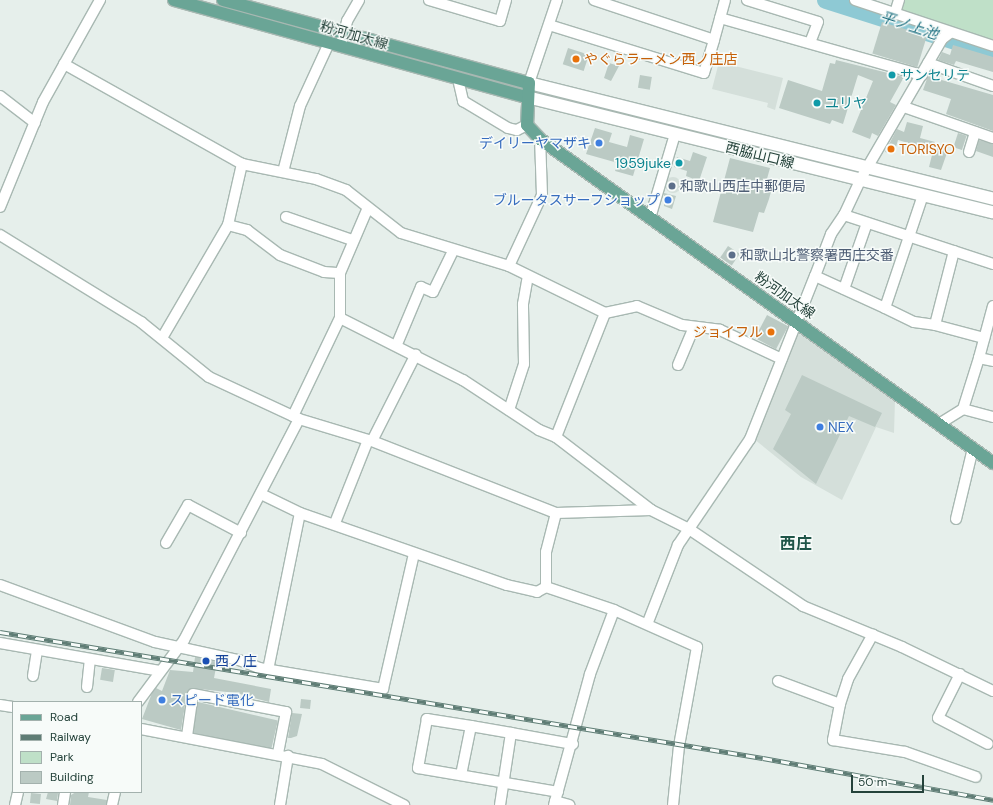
<!DOCTYPE html>
<html>
<head>
<meta charset="utf-8">
<style>
  body { margin:0 }
  #map { position:relative; width:993px; height:805px; overflow:hidden; background:#e6efeb; font-family:"DM Sans","Noto Sans JP",sans-serif }
  div>[style] { position:absolute }
  .built>* { inset:0; background:#d4dfda }
  .round { border-radius:50% }
  .green>* { inset:0; background:#bfe0c8 }
  .river>* { height:18px; margin:-9px; padding:0 9px; transform-origin:9px; border-radius:9px; background:#8ec9d4 }
  .building>* { inset:0; background:#bbcac4; transform-origin:0 0 }
  .roads { filter:drop-shadow(1px 0 #a8b8b2) drop-shadow(-1px 0 #a8b8b2) drop-shadow(0 1px #a8b8b2) drop-shadow(0 -1px #a8b8b2) }
  .minor>* { height:10px; margin:-5px; padding:0 5px; transform-origin:5px; border-radius:5px; background:#fff }
  .tertiary>* { height:12px; margin:-6px; padding:0 6px; transform-origin:6px; border-radius:6px; background:#fff }
  .primary>* { height:12px; margin:-6px; padding:0 6px; transform-origin:6px; border-radius:6px; background:#6aa596 }
  .rail>* { height:4.5px; margin-top:-2.25px; transform-origin:0; background:repeating-linear-gradient(90deg,#f7fbf9 0 9px,#5f7d75 0 18px); box-sizing:border-box; border-block:1px solid #5f7d75 }
  .dots>* { width:11px; height:11px; translate:-50% -50%; box-sizing:border-box; border:2px solid #f7fbf9; border-radius:50% }
  span { translate:-50% -50%; white-space:nowrap; text-align:center; line-height:1.15; -webkit-text-stroke:3px #f7fbf9; paint-order:stroke }
  .street-label { font-size:14px; color:#24423a }
  .food-label { font-size:14px; color:#c56008 }
  .left { translate:0 -50%; text-align:left }
  .right { translate:-100% -50%; text-align:right }
  .culture-label { font-size:14px; color:#0d838f }
  .shop-label { font-size:14px; color:#366cbe }
  .service-label { font-size:14px; color:#4e5e75 }
  .transit-label { font-size:14px; color:#164399 }
  .water-label { font-size:15px; color:#1c6f80; font-style:italic }
  .quarter-label { font-size:16px; color:#1f5548; font-weight:700 }
  .legend { position:absolute; left:12px; top:701px; width:130px; height:92px; box-sizing:border-box; background:#f7fbf9; border:1px solid #a3b1ad; margin:0; padding:5px 7px; list-style:none; font-size:12px; color:#24423a }
  .legend li { display:flex; align-items:center; gap:8px; height:20px }
  .legend b { width:20px; border:1px solid #a3b1ad }
  .scale { position:absolute; left:851px; top:775px; width:73px; height:18px; box-sizing:border-box; border:2px solid #24423a; border-top:0; padding-left:5px; font-size:12px; line-height:14px; white-space:nowrap; color:#24423a; -webkit-text-stroke:3px #f7fbf9; paint-order:stroke }
</style>
</head>
<body>
<div id="map">
  <div class="built">
    <i style="clip-path:polygon(719px 62px,783px 78px,775px 110px,767px 107px,768px 103px,712px 89px)"></i>
    <i class="round" style="left:665px;top:177px;width:16px;height:16px"></i>
    <i style="clip-path:polygon(800px 334px,895px 400px,894px 433px,876px 427px,842px 500px,801px 477px,754px 439px,793px 337px)"></i>
  </div>
  <div class="green">
    <i style="clip-path:polygon(905px 0,993px 0,993px 41px,902px 11px)"></i>
  </div>
  <div class="river">
    <i style="left:826px;top:0;width:175px;rotate:17.6deg"></i>
  </div>
  <div class="building">
    <i style="left:882px;top:22px;width:47px;height:33px;rotate:17deg"></i>
    <i style="clip-path:polygon(953px 45px,993px 57px,993px 72px,956px 61px,954px 65px,938px 60px,942px 52px,950px 55px)"></i>
    <i style="left:568px;top:48px;width:22px;height:17px;rotate:18deg"></i>
    <i style="clip-path:polygon(836px 60px,904px 77px,890px 102px,896px 105px,878px 136px,872px 133px,870px 139px,852px 132px,873px 81px,858px 75px,843px 124px,832px 120px,830px 124px,779px 108px,788px 80px,822px 91px,830px 63px,835px 64px)"></i>
    <i style="clip-path:polygon(609px 63px,619px 66px,611px 81px,604px 78px)"></i>
    <i style="left:640px;top:75px;width:12px;height:13px;rotate:9deg"></i>
    <i style="clip-path:polygon(928px 76px,993px 95px,993px 131px,946px 114px,951px 99px,923px 90px)"></i>
    <i style="clip-path:polygon(907px 122px,923px 126px,920px 138px,935px 142px,932px 150px,898px 140px,894px 154px,885px 152px,897px 129px,904px 132px)"></i>
    <i style="clip-path:polygon(595px 128px,612px 133px,609px 142px,627px 147px,630px 135px,644px 139px,633px 176px,615px 171px,618px 163px,586px 154px)"></i>
    <i style="left:958px;top:133px;width:9px;height:15px;rotate:18deg"></i>
    <i style="clip-path:polygon(979px 140px,993px 144px,993px 157px,976px 151px)"></i>
    <i style="clip-path:polygon(934px 147px,948px 150px,941px 170px,929px 167px)"></i>
    <i style="clip-path:polygon(693px 152px,707px 157px,699px 181px,686px 176px,687px 171px,674px 167px,677px 157px,690px 161px)"></i>
    <i style="clip-path:polygon(730px 158px,770px 168px,765px 186px,772px 188px,769px 199px,764px 213px,759px 212px,753px 232px,713px 222px)"></i>
    <i style="clip-path:polygon(664px 193px,676px 196px,672px 209px,664px 206px)"></i>
    <i style="left:728px;top:246px;width:14px;height:14px;rotate:34deg"></i>
    <i style="left:767px;top:315px;width:24px;height:26px;rotate:28deg"></i>
    <i style="clip-path:polygon(802px 375px,882px 413px,875px 427px,849px 416px,816px 484px,773px 449px,791px 414px,785px 410px)"></i>
    <i style="clip-path:polygon(195px 657px,217px 662px,214px 678px,271px 689px,269px 702px,236px 693px,191px 688px,187px 693px,181px 730px,142px 719px,152px 693px,156px 688px,162px 691px,170px 670px,193px 672px)"></i>
    <i style="left:102px;top:668px;width:13px;height:12px;rotate:9deg"></i>
    <i style="left:301px;top:699px;width:10px;height:9px;rotate:6deg"></i>
    <i style="left:198px;top:702px;width:82px;height:31px;rotate:13deg"></i>
    <i style="clip-path:polygon(292px 713px,302px 714px,297px 736px,291px 738px,288px 738px)"></i>
    <i style="clip-path:polygon(48px 792px,58px 793px,57px 801px,46px 799px)"></i>
    <i style="clip-path:polygon(76px 792px,89px 792px,88px 797px,107px 800px,106px 805px,70px 805px,71px 795px)"></i>
    <i style="left:31px;top:793px;width:10px;height:10px;rotate:6deg"></i>
  </div>
  <div class="roads">
    <div class="minor">
      <i style="left:429px;top:0;width:74px;rotate:16.5deg"></i>
      <i style="left:500px;top:21px;width:22px;rotate:-74deg"></i>
      <i style="left:594px;top:0;width:126px;rotate:18.4deg"></i>
      <i style="left:714px;top:40px;width:41px;rotate:-74.6deg"></i>
      <i style="left:747px;top:0;width:74px;rotate:17.2deg"></i>
      <i style="left:818px;top:22px;width:22px;rotate:111deg"></i>
      <i style="left:855px;top:0;width:145px;rotate:18.4deg"></i>
      <i style="left:895px;top:13px;width:14px;rotate:-73deg"></i>
      <i style="left:720px;top:18px;width:210px;rotate:15.8deg"></i>
      <i style="left:549px;top:25px;width:162px;rotate:17.2deg"></i>
      <i style="left:704px;top:73px;width:34px;rotate:-73deg"></i>
      <i style="left:342px;top:40px;width:20px;rotate:-75deg"></i>
      <i style="left:347px;top:21px;width:24px;rotate:-60deg"></i>
      <i style="left:928px;top:63px;width:69px;rotate:19.5deg"></i>
      <i style="left:64px;top:64px;width:204px;rotate:29.3deg"></i>
      <i style="left:242px;top:164px;width:76px;rotate:11.5deg"></i>
      <i style="left:316px;top:179px;width:32px;rotate:20deg"></i>
      <i style="left:346px;top:190px;width:70px;rotate:38deg"></i>
      <i style="left:401px;top:233px;width:113px;rotate:17deg"></i>
      <i style="left:509px;top:266px;width:107px;rotate:26.1deg"></i>
      <i style="left:605px;top:313px;width:33px;rotate:-12deg"></i>
      <i style="left:637px;top:306px;width:49px;rotate:22.9deg"></i>
      <i style="left:682px;top:325px;width:38px;rotate:7deg"></i>
      <i style="left:720px;top:330px;width:68px;rotate:25.1deg"></i>
      <i style="left:458px;top:79px;width:23px;rotate:77deg"></i>
      <i style="left:463px;top:101px;width:52px;rotate:31deg"></i>
      <i style="left:508px;top:128px;width:9px;rotate:13deg"></i>
      <i style="left:517px;top:130px;width:11px;rotate:-27deg"></i>
      <i style="left:529px;top:83px;width:88px;rotate:-71.4deg"></i>
      <i style="left:0;top:96px;width:44px;rotate:37.6deg"></i>
      <i style="left:904px;top:107px;width:94px;rotate:19.2deg"></i>
      <i style="left:969px;top:152px;width:21px;rotate:-73deg"></i>
      <i style="left:283px;top:172px;width:68px;rotate:-75.6deg"></i>
      <i style="left:300px;top:106px;width:69px;rotate:-65.3deg"></i>
      <i style="left:923px;top:195px;width:119px;rotate:108.6deg"></i>
      <i style="left:885px;top:308px;width:32px;rotate:26deg"></i>
      <i style="left:914px;top:322px;width:21px;rotate:8deg"></i>
      <i style="left:0;top:207px;width:113px;rotate:-67.7deg"></i>
      <i style="left:43px;top:102px;width:117px;rotate:-60.8deg"></i>
      <i style="left:844px;top:215px;width:38px;rotate:-65deg"></i>
      <i style="left:860px;top:180px;width:163px;rotate:-59.8deg"></i>
      <i style="left:942px;top:39px;width:10px;rotate:-37deg"></i>
      <i style="left:286px;top:217px;width:70px;rotate:19.2deg"></i>
      <i style="left:650px;top:218px;width:88px;rotate:-73.4deg"></i>
      <i style="left:228px;top:225px;width:20px;rotate:15deg"></i>
      <i style="left:247px;top:230px;width:41px;rotate:37.1deg"></i>
      <i style="left:280px;top:255px;width:47px;rotate:21.1deg"></i>
      <i style="left:324px;top:272px;width:16px;rotate:4deg"></i>
      <i style="left:0;top:235px;width:166px;rotate:31.7deg"></i>
      <i style="left:141px;top:322px;width:87px;rotate:39deg"></i>
      <i style="left:209px;top:377px;width:99px;rotate:25deg"></i>
      <i style="left:299px;top:419px;width:76px;rotate:16.8deg"></i>
      <i style="left:372px;top:441px;width:198px;rotate:21.4deg"></i>
      <i style="left:954px;top:251px;width:76px;rotate:104.4deg"></i>
      <i style="left:935px;top:325px;width:51px;rotate:14.9deg"></i>
      <i style="left:509px;top:266px;width:78px;rotate:-65.1deg"></i>
      <i style="left:542px;top:195px;width:56px;rotate:-92deg"></i>
      <i style="left:815px;top:276px;width:45px;rotate:-69.1deg"></i>
      <i style="left:831px;top:234px;width:23px;rotate:-56deg"></i>
      <i style="left:844px;top:215px;width:157px;rotate:18.2deg"></i>
      <i style="left:844px;top:289px;width:70px;rotate:-70.8deg"></i>
      <i style="left:993px;top:306px;width:54px;rotate:105.1deg"></i>
      <i style="left:979px;top:358px;width:14px;rotate:12deg"></i>
      <i style="left:340px;top:318px;width:138px;rotate:26.8deg"></i>
      <i style="left:463px;top:380px;width:91px;rotate:33.3deg"></i>
      <i style="left:539px;top:430px;width:18px;rotate:22deg"></i>
      <i style="left:556px;top:437px;width:120px;rotate:37.5deg"></i>
      <i style="left:651px;top:510px;width:42px;rotate:26.6deg"></i>
      <i style="left:689px;top:529px;width:138px;rotate:34deg"></i>
      <i style="left:803px;top:606px;width:107px;rotate:22.5deg"></i>
      <i style="left:902px;top:647px;width:101px;rotate:25.8deg"></i>
      <i style="left:162px;top:338px;width:131px;rotate:-59.7deg"></i>
      <i style="left:228px;top:225px;width:63px;rotate:-77.1deg"></i>
      <i style="left:397px;top:344px;width:62px;rotate:-67.2deg"></i>
      <i style="left:421px;top:287px;width:13px;rotate:23deg"></i>
      <i style="left:433px;top:292px;width:46px;rotate:-64deg"></i>
      <i style="left:678px;top:365px;width:41px;rotate:-67.2deg"></i>
      <i style="left:963px;top:409px;width:31px;rotate:15deg"></i>
      <i style="left:509px;top:410px;width:48px;rotate:-71.9deg"></i>
      <i style="left:524px;top:364px;width:60px;rotate:-91deg"></i>
      <i style="left:523px;top:304px;width:28px;rotate:-80deg"></i>
      <i style="left:293px;top:416px;width:109px;rotate:-64.4deg"></i>
      <i style="left:340px;top:318px;width:45px;rotate:-90deg"></i>
      <i style="left:340px;top:273px;width:69px;rotate:-66.8deg"></i>
      <i style="left:939px;top:424px;width:28px;rotate:-32deg"></i>
      <i style="left:963px;top:409px;width:53px;rotate:-72.6deg"></i>
      <i style="left:556px;top:437px;width:133px;rotate:-68.4deg"></i>
      <i style="left:372px;top:441px;width:97px;rotate:-63.2deg"></i>
      <i style="left:261px;top:494px;width:43px;rotate:26deg"></i>
      <i style="left:300px;top:513px;width:219px;rotate:19.2deg"></i>
      <i style="left:507px;top:585px;width:31px;rotate:13deg"></i>
      <i style="left:537px;top:592px;width:10px;rotate:-29deg"></i>
      <i style="left:546px;top:587px;width:72px;rotate:18.7deg"></i>
      <i style="left:614px;top:610px;width:91px;rotate:24deg"></i>
      <i style="left:697px;top:647px;width:101px;rotate:100.3deg"></i>
      <i style="left:679px;top:746px;width:59px;rotate:95.8deg"></i>
      <i style="left:956px;top:519px;width:73px;rotate:-76.5deg"></i>
      <i style="left:335px;top:523px;width:89px;rotate:-68.3deg"></i>
      <i style="left:166px;top:543px;width:44px;rotate:-59.9deg"></i>
      <i style="left:188px;top:505px;width:60px;rotate:27.8deg"></i>
      <i style="left:0;top:585px;width:165px;rotate:20.2deg"></i>
      <i style="left:155px;top:642px;width:89px;rotate:12.3deg"></i>
      <i style="left:242px;top:661px;width:18px;rotate:22deg"></i>
      <i style="left:259px;top:668px;width:126px;rotate:9.6deg"></i>
      <i style="left:383px;top:689px;width:139px;rotate:-77.1deg"></i>
      <i style="left:546px;top:587px;width:35px;rotate:-90deg"></i>
      <i style="left:546px;top:552px;width:40px;rotate:-75.6deg"></i>
      <i style="left:556px;top:513px;width:95px;rotate:-1.8deg"></i>
      <i style="left:648px;top:622px;width:83px;rotate:-68.7deg"></i>
      <i style="left:678px;top:545px;width:128px;rotate:-55.8deg"></i>
      <i style="left:750px;top:439px;width:175px;rotate:-68.3deg"></i>
      <i style="left:815px;top:276px;width:77px;rotate:24.6deg"></i>
      <i style="left:0;top:643px;width:162px;rotate:9.9deg"></i>
      <i style="left:268px;top:670px;width:160px;rotate:-78.5deg"></i>
      <i style="left:960px;top:674px;width:49px;rotate:116.6deg"></i>
      <i style="left:938px;top:718px;width:56px;rotate:27.5deg"></i>
      <i style="left:33px;top:676px;width:26px;rotate:-81deg"></i>
      <i style="left:778px;top:681px;width:66px;rotate:20.4deg"></i>
      <i style="left:840px;top:704px;width:37px;rotate:101deg"></i>
      <i style="left:833px;top:740px;width:73px;rotate:9.5deg"></i>
      <i style="left:905px;top:752px;width:75px;rotate:19.4deg"></i>
      <i style="left:87px;top:687px;width:28px;rotate:-84deg"></i>
      <i style="left:138px;top:702px;width:77px;rotate:-53.4deg"></i>
      <i style="left:184px;top:640px;width:249px;rotate:-62.5deg"></i>
      <i style="left:840px;top:704px;width:26px;rotate:-72deg"></i>
      <i style="left:848px;top:679px;width:51px;rotate:-60.9deg"></i>
      <i style="left:0;top:705px;width:13px;rotate:9deg"></i>
      <i style="left:471px;top:726px;width:45px;rotate:-171deg"></i>
      <i style="left:427px;top:719px;width:50px;rotate:100.4deg"></i>
      <i style="left:418px;top:768px;width:142px;rotate:9.7deg"></i>
      <i style="left:141px;top:729px;width:184px;rotate:10.9deg"></i>
      <i style="left:322px;top:764px;width:92px;rotate:26.6deg"></i>
      <i style="left:187px;top:736px;width:42px;rotate:-81.9deg"></i>
      <i style="left:193px;top:694px;width:95px;rotate:11deg"></i>
      <i style="left:286px;top:712px;width:42px;rotate:101deg"></i>
      <i style="left:461px;top:775px;width:50px;rotate:-78.5deg"></i>
      <i style="left:471px;top:726px;width:41px;rotate:9.9deg"></i>
      <i style="left:555px;top:801px;width:15px;rotate:16deg"></i>
      <i style="left:15px;top:805px;width:13px;rotate:-77deg"></i>
      <i style="left:63px;top:805px;width:13px;rotate:-81deg"></i>
      <i style="left:112px;top:805px;width:13px;rotate:-77deg"></i>
      <i style="left:280px;top:805px;width:50px;rotate:-80.7deg"></i>
      <i style="left:500px;top:805px;width:73px;rotate:-81.3deg"></i>
      <i style="left:511px;top:733px;width:63px;rotate:10.1deg"></i>
      <i style="left:554px;top:805px;width:136px;rotate:-74.6deg"></i>
      <i style="left:590px;top:674px;width:68px;rotate:-69.4deg"></i>
    </div>
    <div class="tertiary">
      <i style="left:529px;top:83px;width:478px;rotate:14deg"></i>
      <i style="left:527px;top:97px;width:480px;rotate:13.9deg"></i>
    </div>
    <div class="primary">
      <i style="left:174px;top:0;width:366px;rotate:15.4deg"></i>
      <i style="left:223px;top:0;width:317px;rotate:15.2deg"></i>
      <i style="left:529px;top:83px;width:42px;rotate:92.7deg"></i>
      <i style="left:527px;top:125px;width:19px;rotate:47deg"></i>
      <i style="left:540px;top:139px;width:557px;rotate:35.57deg"></i>
    </div>
  </div>
  <div class="rail">
    <i style="left:0;top:632px;width:773px;rotate:9.38deg"></i>
    <i style="left:763px;top:758px;width:234px;rotate:10.3deg"></i>
  </div>
  <div class="dots">
    <i style="left:576px;top:59px;background:#e8710a"></i>
    <i style="left:892px;top:75px;background:#0f9aa8"></i>
    <i style="left:817px;top:103px;background:#0f9aa8"></i>
    <i style="left:599px;top:143px;background:#3f7fe0"></i>
    <i style="left:891px;top:149px;background:#e8710a"></i>
    <i style="left:679px;top:163px;background:#0f9aa8"></i>
    <i style="left:672px;top:186px;background:#5c6f8a"></i>
    <i style="left:668px;top:200px;background:#3f7fe0"></i>
    <i style="left:732px;top:255px;background:#5c6f8a"></i>
    <i style="left:771px;top:332px;background:#e8710a"></i>
    <i style="left:820px;top:427px;background:#3f7fe0"></i>
    <i style="left:206px;top:661px;background:#1a4fb4"></i>
    <i style="left:162px;top:700px;background:#3f7fe0"></i>
  </div>
  <div class="street-label">
    <span style="left:354px;top:35px;rotate:16deg">粉河加太線</span>
    <span style="left:760px;top:155px;rotate:14deg">西脇山口線</span>
    <span style="left:785px;top:295px;rotate:35deg">粉河加太線</span>
  </div>
  <div class="food-label">
    <span class="left" style="left:584px;top:59px">やぐらラーメン西ノ庄店</span>
    <span class="left" style="left:899px;top:149px">TORISYO</span>
    <span class="right" style="left:763px;top:332px">ジョイフル</span>
  </div>
  <div class="culture-label">
    <span class="left" style="left:900px;top:75px">サンセリテ</span>
    <span class="left" style="left:825px;top:103px">ユリヤ</span>
    <span class="right" style="left:671px;top:163px">1959juke</span>
  </div>
  <div class="shop-label">
    <span class="right" style="left:591px;top:143px">デイリーヤマザキ</span>
    <span class="right" style="left:660px;top:200px">ブルータスサーフショップ</span>
    <span class="left" style="left:828px;top:427px">NEX</span>
    <span class="left" style="left:170px;top:700px">スピード電化</span>
  </div>
  <div class="service-label">
    <span class="left" style="left:680px;top:186px">和歌山西庄中郵便局</span>
    <span class="left" style="left:740px;top:255px">和歌山北警察署西庄交番</span>
  </div>
  <div class="transit-label">
    <span class="left" style="left:215px;top:661px">西ノ庄</span>
  </div>
  <div class="water-label">
    <span style="left:909px;top:26px;rotate:18deg">平ノ上池</span>
  </div>
  <div class="quarter-label">
    <span style="left:796px;top:544px">西庄</span>
  </div>
  <ul class="legend">
  <li><b style="height:5px;background:#6aa596"></b>Road</li>
  <li><b style="height:5px;background:#5f7d75"></b>Railway</li>
  <li><b style="height:11px;background:#bfe0c8"></b>Park</li>
  <li><b style="height:11px;background:#bbcac4"></b>Building</li>
  </ul>
  <div class="scale">50 m</div>
</div>
</body>
</html>
